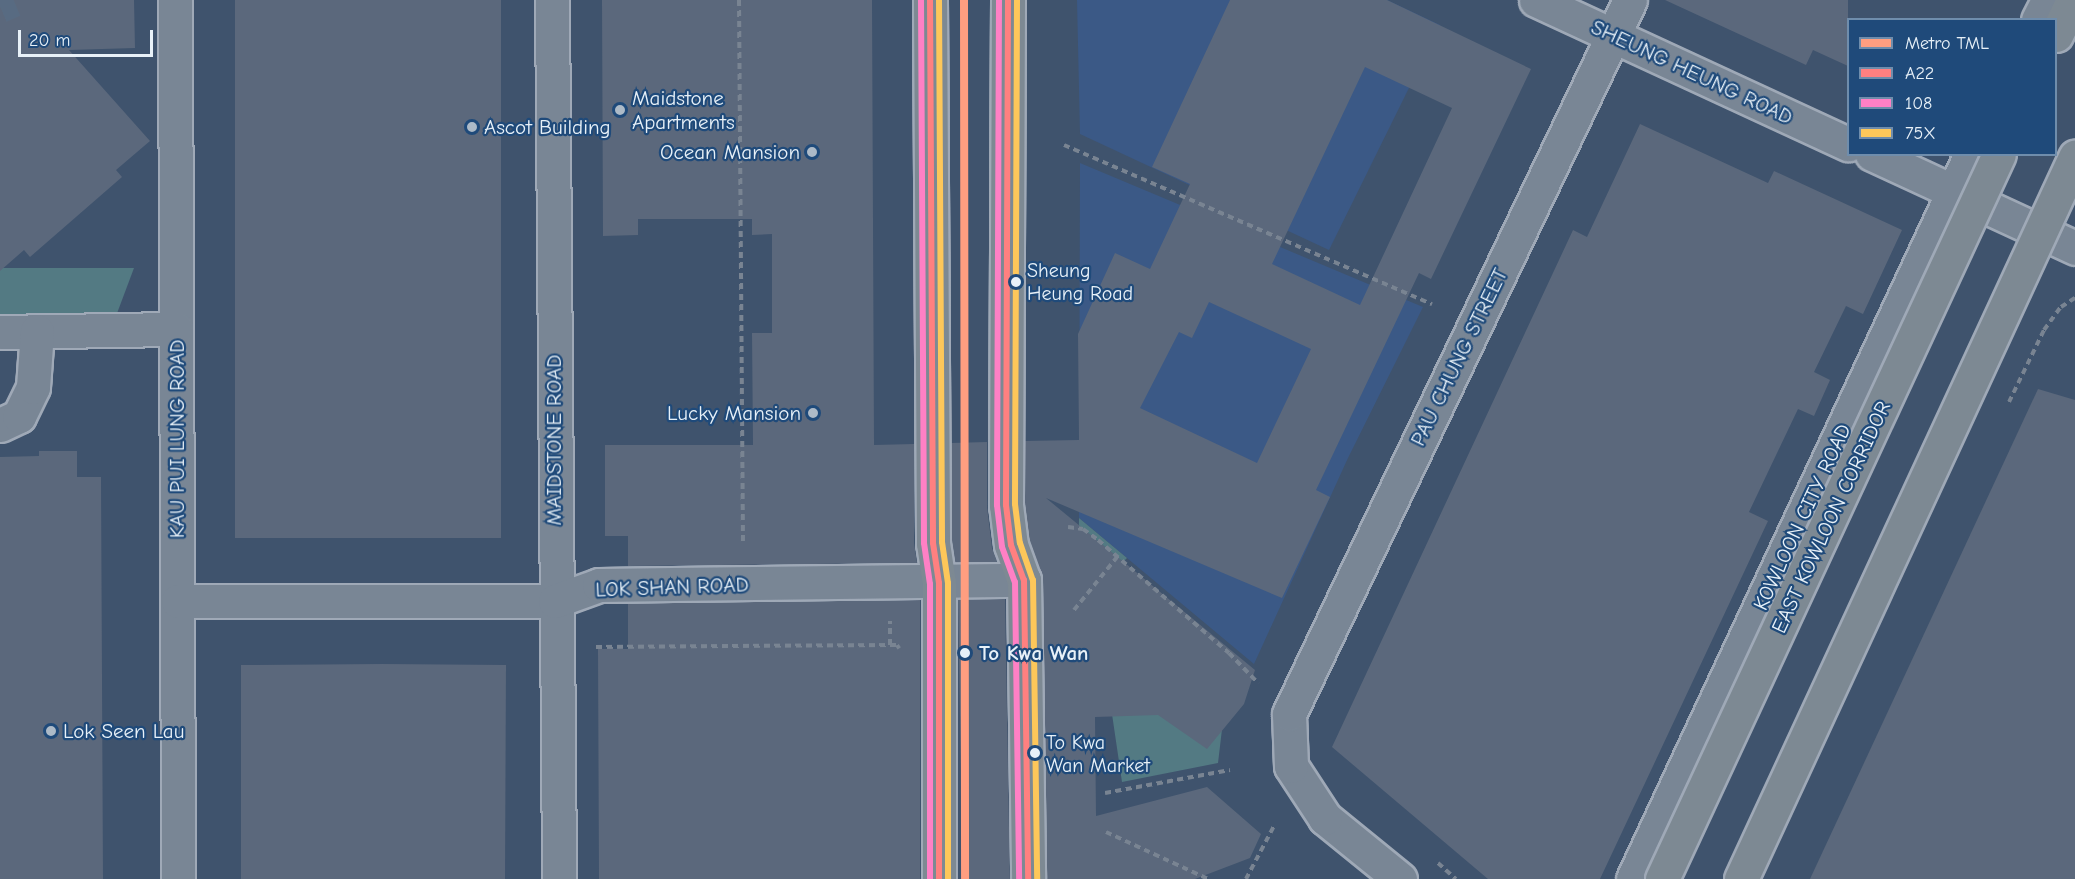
<!DOCTYPE html>
<html>
<head>
<meta charset="utf-8">
<style>
  body { margin:0 }
  #map { position:relative; width:2075px; height:879px; overflow:hidden; background:#3f536d; font-family:"Comic Neue",sans-serif }
  div>[style] { position:absolute }
  .built>* { inset:0; background:#3b5986 }
  .green>* { inset:0; background:#537a83 }
  .building>* { inset:0; background:#5b687c; transform-origin:0 0 }
  .highway-tunnel>* { height:33px; margin-top:-16.5px; transform-origin:0; background:repeating-linear-gradient(90deg,#586b82 0 33px,transparent 0 49px) }
  .path>* { height:4px; margin-top:-2px; transform-origin:0; background:repeating-linear-gradient(90deg,#798492 0 6px,transparent 0 10.5px) }
  .roads { filter:drop-shadow(2px 0 #9fa9b7) drop-shadow(-2px 0 #9fa9b7) drop-shadow(0 2px #9fa9b7) drop-shadow(0 -2px #9fa9b7) }
  .minor>* { height:33px; margin:-16.5px; padding:0 16.5px; transform-origin:16.5px; border-radius:16.5px; background:#798695 }
  .major>* { height:33px; margin:-16.5px; padding:0 16.5px; transform-origin:16.5px; border-radius:16.5px; background:#7d8993 }
  .highway>* { height:33px; margin:-16.5px; padding:0 16.5px; transform-origin:16.5px; border-radius:16.5px; background:#7d8993 }
  .bridges { filter:drop-shadow(2px 0 #9fa9b7) drop-shadow(-2px 0 #9fa9b7) drop-shadow(0 2px #9fa9b7) drop-shadow(0 -2px #9fa9b7) }
  .highway-bridge>* { height:33px; margin:-16.5px; padding:0 16.5px; transform-origin:16.5px; border-radius:16.5px; background:#7d8993 }
  .bus-1>* { height:6px; margin:-3px; padding:0 3px; transform-origin:3px; border-radius:3px; background:#ff8080 }
  .bus-2>* { height:6px; margin:-3px; padding:0 3px; transform-origin:3px; border-radius:3px; background:#ff80c5 }
  .bus-3>* { height:6px; margin:-3px; padding:0 3px; transform-origin:3px; border-radius:3px; background:#fdc75a }
  .metro-1>* { height:8px; margin:-4px; padding:0 4px; transform-origin:4px; border-radius:4px; background:#ff9e80 }
  .dots>* { width:16px; height:16px; translate:-50% -50%; box-sizing:border-box; border:3px solid #1f4a7a; border-radius:50% }
  span { translate:-50% -50%; white-space:nowrap; text-align:center; line-height:1.15; -webkit-text-stroke:4.5px #1f4a7a; paint-order:stroke }
  .bus-label { font-size:20px; color:#e8f1f8 }
  .left { translate:0 -50%; text-align:left }
  .street-label { font-size:21px; color:#e8f1f8 }
  .poi-label { font-size:21px; color:#e8f1f8 }
  .right { translate:-100% -50%; text-align:right }
  .stop-label { font-size:21px; color:#e8f1f8; font-weight:700 }
  .legend { position:absolute; left:1847px; top:18px; width:210px; height:138px; box-sizing:border-box; background:#1f4a7a; border:2px solid #6f8dac; margin:0; padding:8px 10px; list-style:none; font-size:18px; color:#e8f1f8 }
  .legend li { display:flex; align-items:center; gap:12px; height:30px }
  .legend b { width:30px; border:2px solid #6f8dac }
  .scale { position:absolute; left:18px; top:30px; width:135px; height:27px; box-sizing:border-box; border:3px solid #e8f1f8; border-top:0; padding-left:8px; font-size:18px; line-height:21px; white-space:nowrap; color:#e8f1f8; -webkit-text-stroke:4px #1f4a7a; paint-order:stroke }
</style>
</head>
<body>
<div id="map">
  <div class="built">
    <i style="clip-path:polygon(1077px 0,1387px 0,1440px 25px,1329px 250px,1080px 134px)"></i>
    <i style="clip-path:polygon(1080px 163px,1423px 307px,1348px 458px,1254px 664px,1079px 518px)"></i>
  </div>
  <div class="green">
    <i style="clip-path:polygon(0 268px,134px 268px,116px 316px,0 317px)"></i>
    <i style="clip-path:polygon(1079px 518px,1127px 558px,1123px 562px,1223px 721px,1218px 763px,1122px 782px,1108px 687px,1078px 590px)"></i>
  </div>
  <div class="building">
    <i style="clip-path:polygon(0 0,134px 0,135px 48px,69px 50px,150px 141px,116px 170px,122px 177px,30px 257px,24px 250px,0 271px)"></i>
    <i style="left:235px;top:0;width:266px;height:538px"></i>
    <i style="clip-path:polygon(602px 0,872px 0,874px 445px,914px 444px,914px 543px,917px 563px,628px 566px,628px 536px,605px 536px,605px 445px,753px 445px,752px 333px,772px 333px,772px 234px,752px 235px,752px 219px,638px 219px,638px 235px,603px 236px)"></i>
    <i style="clip-path:polygon(evenodd,1230px 0,1387px 0,1531px 69px,1431px 279px,1419px 273px,1316px 490px,1330px 497px,1282px 598px,1046px 498px,1255px 670px,1244px 704px,1207px 749px,1158px 715px,1095px 717px,1096px 816px,1207px 787px,1261px 834px,1250px 858px,1195px 879px,1047px 879px,1043px 580px,1029px 541px,1025px 504px,1025px 441px,1079px 440px,1078px 334px,1115px 253px,1150px 269px,1190px 184px,1152px 167px,1230px 0,1365px 67px,1452px 108px,1360px 305px,1272px 264px,1365px 67px,1230px 0,1209px 302px,1311px 349px,1257px 463px,1140px 408px,1179px 332px,1192px 338px,1209px 302px)"></i>
    <i style="clip-path:polygon(1665px 0,1848px 0,1848px 66px,1813px 50px,1806px 65px)"></i>
    <i style="clip-path:polygon(1640px 124px,1768px 183px,1774px 171px,1902px 230px,1863px 314px,1846px 306px,1814px 372px,1830px 380px,1814px 416px,1798px 409px,1749px 512px,1768px 521px,1600px 879px,1488px 879px,1332px 747px,1573px 230px,1587px 237px)"></i>
    <i style="clip-path:polygon(2038px 389px,2075px 400px,2075px 879px,1810px 879px)"></i>
    <i style="clip-path:polygon(987px 442px,987px 507px,992px 548px,997px 562px,955px 562px,952px 542px,951px 443px)"></i>
    <i style="clip-path:polygon(39px 451px,77px 451px,77px 477px,101px 477px,103px 879px,0 879px,0 457px,39px 456px)"></i>
    <i style="left:1005px;top:599px;width:280px;height:47px;rotate:89deg"></i>
    <i style="clip-path:polygon(920px 600px,920px 879px,599px 879px,598px 649px,628px 649px,628px 603px)"></i>
    <i style="clip-path:polygon(383px 664px,506px 665px,505px 879px,241px 879px,241px 665px)"></i>
  </div>
  <div class="highway-tunnel">
    <i style="left:0;top:6px;width:15px;rotate:-23deg"></i>
  </div>
  <div class="path">
    <i style="left:739px;top:0;width:542px;rotate:89.58deg"></i>
    <i style="left:1064px;top:145px;width:401px;rotate:23.4deg"></i>
    <i style="left:2009px;top:402px;width:80px;rotate:-64.1deg"></i>
    <i style="left:2044px;top:330px;width:29px;rotate:-54deg"></i>
    <i style="left:2061px;top:307px;width:17px;rotate:-33deg"></i>
    <i style="left:1068px;top:527px;width:15px;rotate:8deg"></i>
    <i style="left:1083px;top:529px;width:19px;rotate:36deg"></i>
    <i style="left:1098px;top:540px;width:173px;rotate:40.8deg"></i>
    <i style="left:1229px;top:653px;width:42px;rotate:46deg"></i>
    <i style="left:1074px;top:610px;width:68px;rotate:-50.9deg"></i>
    <i style="left:890px;top:645px;width:24px;rotate:-90deg"></i>
    <i style="left:596px;top:647px;width:301px;rotate:-0.4deg"></i>
    <i style="left:897px;top:645px;width:4px;rotate:56deg"></i>
    <i style="left:1105px;top:793px;width:127px;rotate:-10.4deg"></i>
    <i style="left:1106px;top:832px;width:112px;rotate:24.7deg"></i>
    <i style="left:1438px;top:863px;width:24px;rotate:42deg"></i>
    <i style="left:1246px;top:879px;width:62px;rotate:-62.2deg"></i>
  </div>
  <div class="roads">
    <div class="minor">
      <i style="left:175px;top:0;width:879px;rotate:89.8deg"></i>
      <i style="left:552px;top:0;width:879px;rotate:89.54deg"></i>
      <i style="left:1536px;top:0;width:344px;rotate:24.8deg"></i>
      <i style="left:2038px;top:20px;width:22px;rotate:-63deg"></i>
      <i style="left:1872px;top:154px;width:224px;rotate:24.8deg"></i>
      <i style="left:0;top:332px;width:176px;rotate:-1deg"></i>
      <i style="left:0;top:425px;width:21px;rotate:-25deg"></i>
      <i style="left:19px;top:416px;width:32px;rotate:-64deg"></i>
      <i style="left:33px;top:387px;width:56px;rotate:-85.9deg"></i>
      <i style="left:178px;top:601px;width:377px"></i>
      <i style="left:555px;top:601px;width:47px;rotate:-20deg"></i>
      <i style="left:599px;top:585px;width:425px;rotate:-0.7deg"></i>
      <i style="left:1400px;top:879px;width:97px;rotate:-140.9deg"></i>
      <i style="left:1325px;top:818px;width:62px;rotate:-123.2deg"></i>
      <i style="left:1291px;top:766px;width:52px;rotate:-92.2deg"></i>
      <i style="left:1289px;top:714px;width:791px;rotate:-64.47deg"></i>
      <i style="left:1633px;top:879px;width:800px;rotate:-65deg"></i>
    </div>
    <div class="major">
      <i style="left:930px;top:0;width:543px;rotate:89.68deg"></i>
      <i style="left:933px;top:543px;width:40px;rotate:81.5deg"></i>
      <i style="left:939px;top:583px;width:296px;rotate:90deg"></i>
      <i style="left:1008px;top:0;width:505px;rotate:90.23deg"></i>
      <i style="left:1006px;top:505px;width:40px;rotate:82.9deg"></i>
      <i style="left:1011px;top:545px;width:37px;rotate:70deg"></i>
      <i style="left:1024px;top:580px;width:299px;rotate:89.2deg"></i>
    </div>
    <div class="highway">
      <i style="left:2056px;top:35px;width:39px;rotate:-64deg"></i>
    </div>
  </div>
  <div class="bridges">
    <div class="highway-bridge">
      <i style="left:1662px;top:879px;width:799px;rotate:-65.07deg"></i>
      <i style="left:1741px;top:879px;width:796px;rotate:-65.17deg"></i>
    </div>
  </div>
  <div class="bus-1">
    <i style="left:930px;top:0;width:543px;rotate:89.68deg"></i>
    <i style="left:933px;top:543px;width:40px;rotate:81.5deg"></i>
    <i style="left:939px;top:583px;width:296px;rotate:90deg"></i>
    <i style="left:1008px;top:0;width:505px;rotate:90.23deg"></i>
    <i style="left:1006px;top:505px;width:40px;rotate:82.9deg"></i>
    <i style="left:1011px;top:545px;width:37px;rotate:70deg"></i>
    <i style="left:1024px;top:580px;width:299px;rotate:89.2deg"></i>
  </div>
  <div class="bus-2">
    <i style="left:921px;top:0;width:543px;rotate:89.68deg"></i>
    <i style="left:924px;top:543px;width:41px;rotate:81.7deg"></i>
    <i style="left:930px;top:584px;width:295px;rotate:90deg"></i>
    <i style="left:999px;top:0;width:505px;rotate:90.23deg"></i>
    <i style="left:997px;top:505px;width:42px;rotate:83.2deg"></i>
    <i style="left:1002px;top:547px;width:37px;rotate:70deg"></i>
    <i style="left:1015px;top:582px;width:297px;rotate:89.2deg"></i>
  </div>
  <div class="bus-3">
    <i style="left:939px;top:0;width:542px;rotate:89.68deg"></i>
    <i style="left:942px;top:542px;width:41px;rotate:81.7deg"></i>
    <i style="left:948px;top:583px;width:296px;rotate:90deg"></i>
    <i style="left:1017px;top:0;width:504px;rotate:90.23deg"></i>
    <i style="left:1015px;top:504px;width:39px;rotate:83deg"></i>
    <i style="left:1020px;top:543px;width:39px;rotate:71deg"></i>
    <i style="left:1033px;top:580px;width:299px;rotate:89.2deg"></i>
  </div>
  <div class="metro-1">
    <i style="left:964px;top:0;width:879px;rotate:89.93deg"></i>
  </div>
  <div class="dots">
    <i style="left:620px;top:110px;background:#adbac7"></i>
    <i style="left:472px;top:127px;background:#adbac7"></i>
    <i style="left:812px;top:152px;background:#adbac7"></i>
    <i style="left:1016px;top:282px;background:#e8f1f8"></i>
    <i style="left:813px;top:413px;background:#adbac7"></i>
    <i style="left:965px;top:653px;background:#e8f1f8"></i>
    <i style="left:51px;top:731px;background:#adbac7"></i>
    <i style="left:1035px;top:753px;background:#e8f1f8"></i>
  </div>
  <div class="bus-label">
    <span class="left" style="left:1027px;top:282px">Sheung<br>Heung Road</span>
    <span class="left" style="left:1046px;top:754px">To Kwa<br>Wan Market</span>
  </div>
  <div class="street-label">
    <span style="left:1692px;top:72px;rotate:25deg">SHEUNG HEUNG ROAD</span>
    <span style="left:1459px;top:357px;rotate:-64deg">PAU CHUNG STREET</span>
    <span style="left:177px;top:439px;rotate:-90deg">KAU PUI LUNG ROAD</span>
    <span style="left:554px;top:440px;rotate:-90deg">MAIDSTONE ROAD</span>
    <span style="left:1802px;top:517px;rotate:-65deg">KOWLOON CITY ROAD</span>
    <span style="left:1831px;top:517px;rotate:-65deg">EAST KOWLOON CORRIDOR</span>
    <span style="left:672px;top:587px;rotate:-2deg">LOK SHAN ROAD</span>
  </div>
  <div class="poi-label">
    <span class="left" style="left:632px;top:110px">Maidstone<br>Apartments</span>
    <span class="left" style="left:484px;top:127px">Ascot Building</span>
    <span class="right" style="left:800px;top:152px">Ocean Mansion</span>
    <span class="right" style="left:801px;top:413px">Lucky Mansion</span>
    <span class="left" style="left:63px;top:731px">Lok Seen Lau</span>
  </div>
  <div class="stop-label">
    <span class="left" style="left:979px;top:653px">To Kwa Wan</span>
  </div>
  <ul class="legend">
  <li><b style="height:8px;background:#ff9e80"></b>Metro TML</li>
  <li><b style="height:8px;background:#ff8080"></b>A22</li>
  <li><b style="height:8px;background:#ff80c5"></b>108</li>
  <li><b style="height:8px;background:#fdc75a"></b>75X</li>
  </ul>
  <div class="scale">20 m</div>
</div>
</body>
</html>
